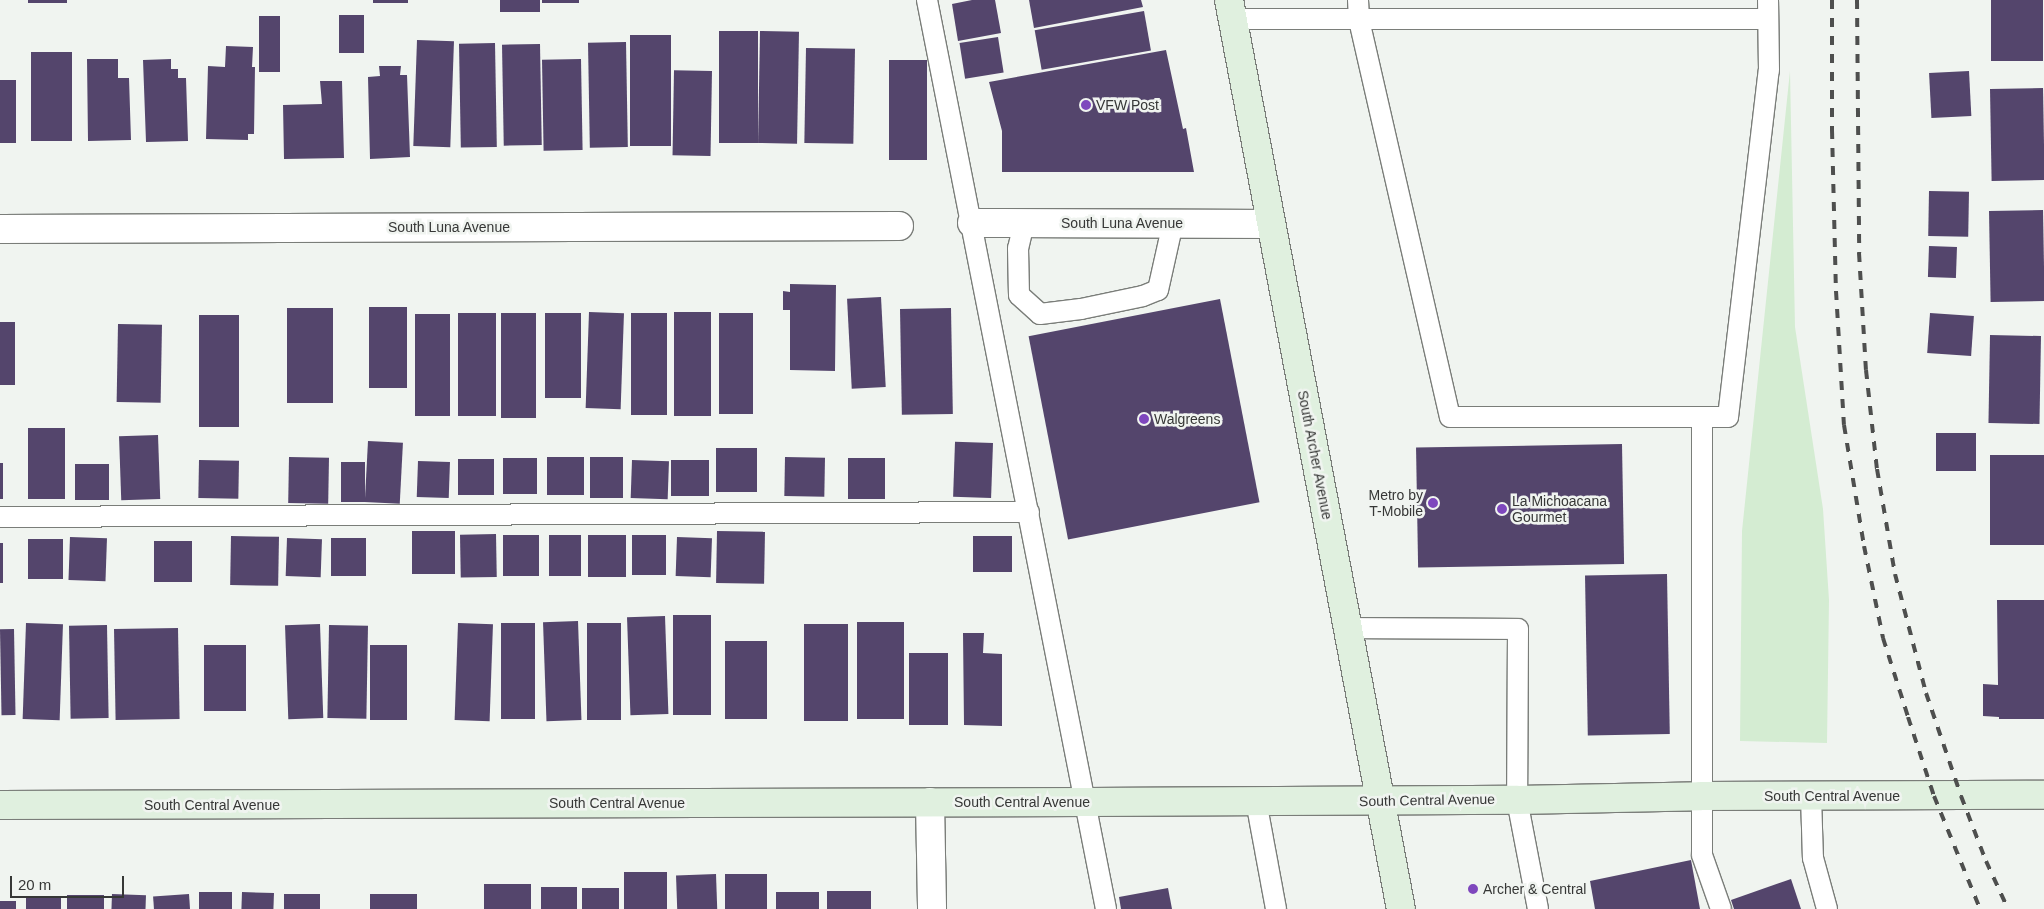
<!DOCTYPE html>
<html>
<head>
<meta charset="utf-8">
<style>
  body { margin:0 }
  #map { position:relative; width:2044px; height:909px; overflow:hidden; background:#f0f4f0; font-family:Helvetica,sans-serif }
  div>[style] { position:absolute }
  .green>* { inset:0; background:#d4ecd2 }
  .building>* { inset:0; background:#54456c; transform-origin:0 0 }
  .roads { filter:drop-shadow(1px 0 #7a7d79) drop-shadow(-1px 0 #7a7d79) drop-shadow(0 1px #7a7d79) drop-shadow(0 -1px #7a7d79) }
  .service>* { height:20px; margin:-10px; padding:0 10px; transform-origin:10px; border-radius:10px; background:#fff }
  .minor>* { height:28px; margin:-14px; padding:0 14px; transform-origin:14px; border-radius:14px; background:#fff }
  .secondary>* { height:28px; margin:-14px; padding:0 14px; transform-origin:14px; border-radius:14px; background:#e0f0df }
  .rail>* { height:4px; margin-top:-2px; transform-origin:0; background:repeating-linear-gradient(90deg,#4e4f4e 0 9px,transparent 0 18px) }
  .dots>* { width:14px; height:14px; translate:-50% -50%; box-sizing:border-box; border:2px solid #f0f4f0; border-radius:50% }
  span { translate:-50% -50%; white-space:nowrap; text-align:center; line-height:1.15; -webkit-text-stroke:5px #f0f4f0; paint-order:stroke }
  .poi-label { font-size:14px; color:#363736 }
  .left { translate:0 -50%; text-align:left }
  .right { translate:-100% -50%; text-align:right }
  .street-label { font-size:14px; color:#363736 }
  .scale { position:absolute; left:10px; top:876px; width:114px; height:22px; box-sizing:border-box; border:2px solid #363736; border-top:0; padding-left:6px; font-size:15px; line-height:18px; white-space:nowrap; color:#363736; -webkit-text-stroke:4px #f0f4f0; paint-order:stroke }
</style>
</head>
<body>
<div id="map">
  <div class="green">
    <i style="clip-path:polygon(1790px 71px,1795px 327px,1823px 509px,1829px 600px,1827px 743px,1740px 741px,1742px 531px)"></i>
  </div>
  <div class="building">
    <i style="left:28px;top:0;width:39px;height:3px"></i>
    <i style="left:373px;top:0;width:35px;height:3px"></i>
    <i style="left:500px;top:0;width:40px;height:12px"></i>
    <i style="left:542px;top:0;width:37px;height:3px"></i>
    <i style="clip-path:polygon(972px 0,995px 0,1001px 33px,958px 41px,952px 4px)"></i>
    <i style="clip-path:polygon(1029px 0,1141px 0,1143px 7px,1034px 28px)"></i>
    <i style="left:1991px;top:0;width:52px;height:61px"></i>
    <i style="left:1144px;top:11px;width:40px;height:111px;rotate:80deg"></i>
    <i style="left:339px;top:15px;width:25px;height:38px"></i>
    <i style="left:259px;top:16px;width:21px;height:56px"></i>
    <i style="left:719px;top:31px;width:39px;height:112px"></i>
    <i style="left:760px;top:31px;width:39px;height:112px;rotate:1deg"></i>
    <i style="left:630px;top:35px;width:41px;height:111px"></i>
    <i style="left:998px;top:37px;width:36px;height:39px;rotate:81deg"></i>
    <i style="left:417px;top:40px;width:37px;height:106px;rotate:2deg"></i>
    <i style="left:626px;top:42px;width:105px;height:38px;rotate:89deg"></i>
    <i style="left:495px;top:43px;width:104px;height:36px;rotate:89deg"></i>
    <i style="left:540px;top:44px;width:101px;height:38px;rotate:89deg"></i>
    <i style="clip-path:polygon(226px 46px,253px 47px,252px 67px,255px 67px,254px 134px,248px 134px,248px 140px,206px 139px,208px 66px,225px 67px)"></i>
    <i style="left:806px;top:48px;width:49px;height:95px;rotate:1deg"></i>
    <i style="clip-path:polygon(1166px 50px,1183px 129px,1186px 128px,1194px 172px,1002px 172px,1002px 131px,989px 82px)"></i>
    <i style="left:31px;top:52px;width:41px;height:89px"></i>
    <i style="clip-path:polygon(87px 59px,118px 59px,118px 78px,129px 78px,131px 140px,88px 141px)"></i>
    <i style="clip-path:polygon(171px 59px,171px 69px,178px 69px,178px 78px,186px 78px,188px 141px,146px 142px,143px 60px)"></i>
    <i style="left:581px;top:59px;width:91px;height:39px;rotate:89deg"></i>
    <i style="left:889px;top:60px;width:38px;height:100px"></i>
    <i style="clip-path:polygon(379px 66px,401px 66px,400px 75px,407px 75px,410px 157px,370px 159px,368px 77px,380px 76px)"></i>
    <i style="left:712px;top:71px;width:85px;height:38px;rotate:91deg"></i>
    <i style="left:1969px;top:71px;width:45px;height:40px;rotate:87deg"></i>
    <i style="left:0;top:80px;width:16px;height:63px"></i>
    <i style="clip-path:polygon(320px 81px,342px 81px,344px 158px,284px 159px,283px 105px,322px 104px)"></i>
    <i style="left:2043px;top:88px;width:92px;height:53px;rotate:89deg"></i>
    <i style="left:1929px;top:191px;width:40px;height:45px;rotate:1deg"></i>
    <i style="left:2043px;top:210px;width:91px;height:54px;rotate:89deg"></i>
    <i style="left:1929px;top:246px;width:28px;height:31px;rotate:2deg"></i>
    <i style="clip-path:polygon(790px 284px,836px 285px,835px 371px,790px 370px,790px 310px,783px 310px,783px 291px,790px 292px)"></i>
    <i style="left:881px;top:297px;width:90px;height:34px;rotate:87deg"></i>
    <i style="left:1220px;top:299px;width:207px;height:195px;rotate:79deg"></i>
    <i style="left:369px;top:307px;width:38px;height:81px"></i>
    <i style="left:287px;top:308px;width:46px;height:95px"></i>
    <i style="left:951px;top:308px;width:106px;height:51px;rotate:89deg"></i>
    <i style="left:589px;top:312px;width:35px;height:96px;rotate:2deg"></i>
    <i style="left:674px;top:312px;width:37px;height:104px"></i>
    <i style="left:458px;top:313px;width:38px;height:103px"></i>
    <i style="left:501px;top:313px;width:35px;height:105px"></i>
    <i style="left:581px;top:313px;width:85px;height:36px;rotate:90deg"></i>
    <i style="left:631px;top:313px;width:36px;height:102px"></i>
    <i style="left:719px;top:313px;width:34px;height:101px"></i>
    <i style="left:1930px;top:313px;width:44px;height:40px;rotate:4deg"></i>
    <i style="left:415px;top:314px;width:35px;height:102px"></i>
    <i style="left:199px;top:315px;width:40px;height:112px"></i>
    <i style="left:0;top:322px;width:15px;height:63px"></i>
    <i style="left:118px;top:324px;width:44px;height:78px;rotate:1deg"></i>
    <i style="left:2041px;top:336px;width:88px;height:51px;rotate:91deg"></i>
    <i style="left:28px;top:428px;width:37px;height:71px"></i>
    <i style="left:1976px;top:433px;width:38px;height:40px;rotate:90deg"></i>
    <i style="left:158px;top:435px;width:64px;height:39px;rotate:88deg"></i>
    <i style="left:368px;top:441px;width:35px;height:61px;rotate:3deg"></i>
    <i style="left:993px;top:443px;width:55px;height:38px;rotate:92deg"></i>
    <i style="left:1622px;top:444px;width:120px;height:206px;rotate:89deg"></i>
    <i style="left:716px;top:448px;width:41px;height:44px"></i>
    <i style="left:1990px;top:455px;width:54px;height:90px"></i>
    <i style="left:289px;top:457px;width:40px;height:46px;rotate:1deg"></i>
    <i style="left:547px;top:457px;width:37px;height:38px"></i>
    <i style="left:590px;top:457px;width:33px;height:41px"></i>
    <i style="left:785px;top:457px;width:40px;height:39px;rotate:1deg"></i>
    <i style="left:503px;top:458px;width:34px;height:36px"></i>
    <i style="left:848px;top:458px;width:37px;height:41px"></i>
    <i style="left:458px;top:459px;width:36px;height:36px"></i>
    <i style="left:199px;top:460px;width:40px;height:38px;rotate:1deg"></i>
    <i style="left:632px;top:460px;width:37px;height:38px;rotate:2deg"></i>
    <i style="left:671px;top:460px;width:38px;height:36px"></i>
    <i style="left:418px;top:461px;width:32px;height:36px;rotate:2deg"></i>
    <i style="left:341px;top:462px;width:24px;height:40px"></i>
    <i style="left:0;top:463px;width:3px;height:36px"></i>
    <i style="left:109px;top:464px;width:36px;height:34px;rotate:90deg"></i>
    <i style="left:412px;top:531px;width:43px;height:43px"></i>
    <i style="left:717px;top:531px;width:48px;height:52px;rotate:1deg"></i>
    <i style="left:496px;top:534px;width:43px;height:36px;rotate:89deg"></i>
    <i style="left:503px;top:535px;width:36px;height:41px"></i>
    <i style="left:581px;top:535px;width:41px;height:32px;rotate:90deg"></i>
    <i style="left:588px;top:535px;width:38px;height:42px"></i>
    <i style="left:666px;top:535px;width:40px;height:34px;rotate:90deg"></i>
    <i style="left:231px;top:536px;width:48px;height:49px;rotate:1deg"></i>
    <i style="left:973px;top:536px;width:39px;height:36px"></i>
    <i style="left:70px;top:537px;width:37px;height:43px;rotate:2deg"></i>
    <i style="left:677px;top:537px;width:35px;height:39px;rotate:2deg"></i>
    <i style="left:287px;top:538px;width:35px;height:38px;rotate:2deg"></i>
    <i style="left:331px;top:538px;width:35px;height:38px"></i>
    <i style="left:28px;top:539px;width:35px;height:40px"></i>
    <i style="left:154px;top:541px;width:38px;height:41px"></i>
    <i style="left:0;top:543px;width:3px;height:40px"></i>
    <i style="left:1667px;top:574px;width:160px;height:82px;rotate:89deg"></i>
    <i style="clip-path:polygon(1997px 600px,2044px 600px,2044px 719px,1999px 719px,1999px 717px,1983px 716px,1983px 684px,1998px 685px)"></i>
    <i style="left:673px;top:615px;width:38px;height:100px"></i>
    <i style="left:665px;top:616px;width:98px;height:38px;rotate:88deg"></i>
    <i style="left:578px;top:621px;width:99px;height:35px;rotate:88deg"></i>
    <i style="left:857px;top:622px;width:47px;height:97px"></i>
    <i style="left:26px;top:623px;width:37px;height:96px;rotate:2deg"></i>
    <i style="left:458px;top:623px;width:35px;height:97px;rotate:2deg"></i>
    <i style="left:501px;top:623px;width:34px;height:96px"></i>
    <i style="left:587px;top:623px;width:34px;height:97px"></i>
    <i style="left:320px;top:624px;width:94px;height:35px;rotate:88deg"></i>
    <i style="left:804px;top:624px;width:44px;height:97px"></i>
    <i style="left:107px;top:625px;width:93px;height:38px;rotate:89deg"></i>
    <i style="left:329px;top:625px;width:39px;height:93px;rotate:1deg"></i>
    <i style="left:178px;top:628px;width:91px;height:64px;rotate:89deg"></i>
    <i style="left:14px;top:629px;width:86px;height:14px;rotate:89deg"></i>
    <i style="clip-path:polygon(963px 633px,984px 633px,983px 653px,1002px 654px,1002px 726px,964px 725px)"></i>
    <i style="left:725px;top:641px;width:42px;height:78px"></i>
    <i style="left:246px;top:645px;width:66px;height:42px;rotate:90deg"></i>
    <i style="left:370px;top:645px;width:37px;height:75px"></i>
    <i style="left:909px;top:653px;width:39px;height:72px"></i>
    <i style="clip-path:polygon(1691px 860px,1700px 909px,1595px 909px,1590px 881px)"></i>
    <i style="left:624px;top:872px;width:43px;height:37px"></i>
    <i style="left:716px;top:874px;width:35px;height:40px;rotate:88deg"></i>
    <i style="left:767px;top:874px;width:35px;height:42px;rotate:90deg"></i>
    <i style="clip-path:polygon(1791px 879px,1801px 909px,1734px 909px,1731px 900px)"></i>
    <i style="left:484px;top:884px;width:47px;height:25px"></i>
    <i style="left:577px;top:887px;width:22px;height:36px;rotate:90deg"></i>
    <i style="left:619px;top:888px;width:21px;height:37px;rotate:90deg"></i>
    <i style="clip-path:polygon(1168px 888px,1172px 909px,1121px 909px,1119px 897px)"></i>
    <i style="left:871px;top:891px;width:18px;height:44px;rotate:90deg"></i>
    <i style="left:232px;top:892px;width:17px;height:33px;rotate:90deg"></i>
    <i style="left:242px;top:892px;width:32px;height:17px;rotate:2deg"></i>
    <i style="left:776px;top:892px;width:43px;height:17px"></i>
    <i style="left:112px;top:894px;width:34px;height:15px;rotate:2deg"></i>
    <i style="left:189px;top:894px;width:15px;height:36px;rotate:86deg"></i>
    <i style="left:320px;top:894px;width:15px;height:36px;rotate:90deg"></i>
    <i style="left:417px;top:894px;width:15px;height:47px;rotate:90deg"></i>
    <i style="left:104px;top:895px;width:14px;height:37px;rotate:90deg"></i>
    <i style="left:61px;top:896px;width:13px;height:35px;rotate:90deg"></i>
    <i style="left:16px;top:901px;width:8px;height:16px;rotate:90deg"></i>
  </div>
  <div class="roads">
    <div class="service">
      <i style="left:927px;top:0;width:926px;rotate:78.86deg"></i>
      <i style="left:1358px;top:0;width:20px;rotate:87deg"></i>
      <i style="left:1359px;top:20px;width:407px;rotate:77.1deg"></i>
      <i style="left:1450px;top:417px;width:278px"></i>
      <i style="left:1728px;top:417px;width:349px;rotate:-83.3deg"></i>
      <i style="left:1769px;top:70px;width:70px;rotate:-90.8deg"></i>
      <i style="left:1232px;top:19px;width:536px"></i>
      <i style="left:1024px;top:223px;width:26px;rotate:103deg"></i>
      <i style="left:1018px;top:248px;width:47px;rotate:88.8deg"></i>
      <i style="left:1019px;top:295px;width:28px;rotate:42deg"></i>
      <i style="left:1040px;top:314px;width:41px;rotate:-7deg"></i>
      <i style="left:1081px;top:309px;width:63px;rotate:-11.8deg"></i>
      <i style="left:1143px;top:296px;width:16px;rotate:-22deg"></i>
      <i style="left:1158px;top:290px;width:69px;rotate:-77.4deg"></i>
      <i style="left:1702px;top:417px;width:438px;rotate:90deg"></i>
      <i style="left:1702px;top:855px;width:57px;rotate:70.6deg"></i>
      <i style="left:0;top:517px;width:1029px;rotate:-0.28deg"></i>
      <i style="left:1348px;top:628px;width:170px;rotate:0.3deg"></i>
      <i style="left:1518px;top:629px;width:171px;rotate:90.3deg"></i>
      <i style="left:1517px;top:800px;width:111px;rotate:79.1deg"></i>
      <i style="left:1811px;top:796px;width:62px;rotate:88.2deg"></i>
      <i style="left:1813px;top:858px;width:53px;rotate:74.6deg"></i>
      <i style="left:1256px;top:801px;width:110px;rotate:79.5deg"></i>
    </div>
    <div class="minor">
      <i style="left:972px;top:223px;width:299px;rotate:0.2deg"></i>
      <i style="left:0;top:229px;width:899px;rotate:-0.19deg"></i>
      <i style="left:930px;top:802px;width:107px;rotate:88.9deg"></i>
    </div>
    <div class="secondary">
      <i style="left:1229px;top:0;width:925px;rotate:79.29deg"></i>
      <i style="left:0;top:805px;width:1087px;rotate:-0.16deg"></i>
      <i style="left:1087px;top:802px;width:430px;rotate:-0.3deg"></i>
      <i style="left:1517px;top:800px;width:184px;rotate:-1.2deg"></i>
      <i style="left:1701px;top:796px;width:343px;rotate:-0.2deg"></i>
    </div>
  </div>
  <div class="rail">
    <i style="left:1832px;top:0;width:130px;rotate:90deg"></i>
    <i style="left:1832px;top:130px;width:161px;rotate:88.6deg"></i>
    <i style="left:1836px;top:291px;width:134px;rotate:86.6deg"></i>
    <i style="left:1844px;top:425px;width:123px;rotate:80.6deg"></i>
    <i style="left:1864px;top:546px;width:94px;rotate:78.3deg"></i>
    <i style="left:1883px;top:638px;width:83px;rotate:72.4deg"></i>
    <i style="left:1908px;top:717px;width:83px;rotate:71.8deg"></i>
    <i style="left:1934px;top:796px;width:122px;rotate:67.8deg"></i>
    <i style="left:1857px;top:0;width:253px;rotate:89.5deg"></i>
    <i style="left:1859px;top:253px;width:117px;rotate:86.6deg"></i>
    <i style="left:1866px;top:370px;width:100px;rotate:83.7deg"></i>
    <i style="left:1877px;top:469px;width:107px;rotate:80.3deg"></i>
    <i style="left:1895px;top:574px;width:123px;rotate:75.4deg"></i>
    <i style="left:1926px;top:693px;width:109px;rotate:71.2deg"></i>
    <i style="left:1961px;top:796px;width:70px;rotate:69deg"></i>
    <i style="left:1986px;top:861px;width:53px;rotate:65.4deg"></i>
  </div>
  <div class="dots">
    <i style="left:1086px;top:105px;background:#7e47bd"></i>
    <i style="left:1144px;top:419px;background:#7e47bd"></i>
    <i style="left:1433px;top:503px;background:#7e47bd"></i>
    <i style="left:1502px;top:509px;background:#7e47bd"></i>
    <i style="left:1473px;top:889px;background:#7e47bd"></i>
  </div>
  <div class="poi-label">
    <span class="left" style="left:1096px;top:105px">VFW Post</span>
    <span class="left" style="left:1154px;top:419px">Walgreens</span>
    <span class="right" style="left:1423px;top:503px">Metro by<br>T-Mobile</span>
    <span class="left" style="left:1512px;top:509px">La Michoacana<br>Gourmet</span>
    <span class="left" style="left:1483px;top:889px">Archer &amp; Central</span>
  </div>
  <div class="street-label">
    <span style="left:1122px;top:223px">South Luna Avenue</span>
    <span style="left:449px;top:227px">South Luna Avenue</span>
    <span style="left:1315px;top:455px;rotate:79deg">South Archer Avenue</span>
    <span style="left:1832px;top:796px">South Central Avenue</span>
    <span style="left:1427px;top:800px;rotate:-1deg">South Central Avenue</span>
    <span style="left:1022px;top:802px">South Central Avenue</span>
    <span style="left:617px;top:803px">South Central Avenue</span>
    <span style="left:212px;top:805px">South Central Avenue</span>
  </div>
  <div class="scale">20 m</div>
</div>
</body>
</html>
